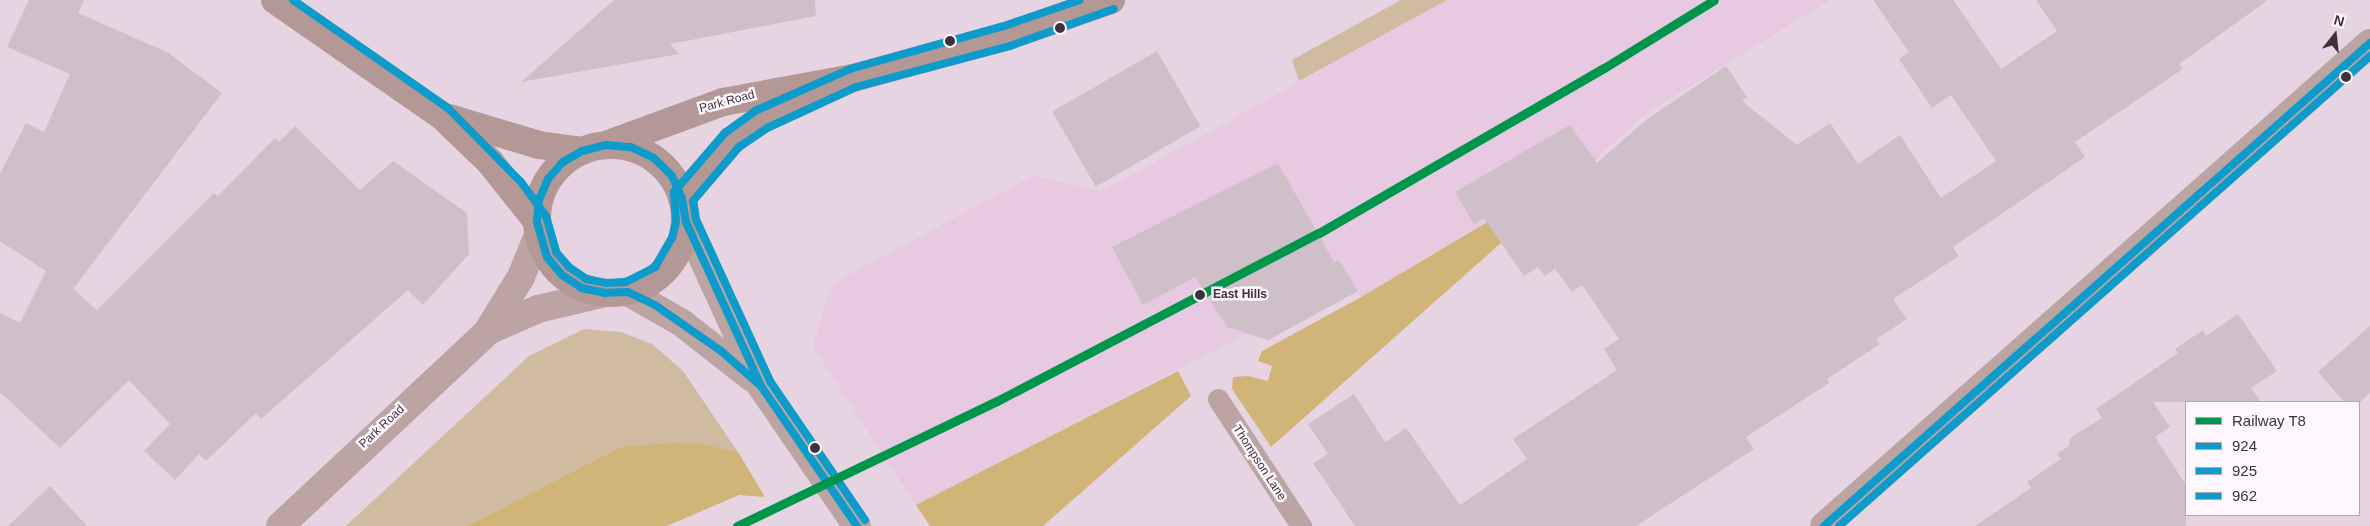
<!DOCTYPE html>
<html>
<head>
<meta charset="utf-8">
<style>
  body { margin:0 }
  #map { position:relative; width:2370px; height:526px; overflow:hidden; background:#e6d4e3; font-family:Helvetica,sans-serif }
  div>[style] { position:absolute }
  .built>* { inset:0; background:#e7c9e2 }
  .green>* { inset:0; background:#cebba0 }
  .forest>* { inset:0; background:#d1b578 }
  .building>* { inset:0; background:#cfbfc9; transform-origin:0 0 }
  .service>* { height:21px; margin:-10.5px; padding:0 10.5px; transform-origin:10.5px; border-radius:10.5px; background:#bba4a2 }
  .minor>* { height:28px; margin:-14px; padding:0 14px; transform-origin:14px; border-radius:14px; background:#bba4a2 }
  .tertiary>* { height:28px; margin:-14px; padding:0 14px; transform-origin:14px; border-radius:14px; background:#bba4a2 }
  .secondary>* { height:28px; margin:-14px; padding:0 14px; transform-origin:14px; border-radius:14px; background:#b39896 }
  .secondary>.ring { margin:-14px; padding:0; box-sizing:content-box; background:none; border:28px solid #b39896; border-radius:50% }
  .bus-1>* { height:8px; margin:-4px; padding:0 4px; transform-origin:4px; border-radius:4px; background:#0c9bcb }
  .bus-2>* { height:8px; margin:-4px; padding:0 4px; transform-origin:4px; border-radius:4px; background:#0c9bcb }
  .bus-3>* { height:8px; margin:-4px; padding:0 4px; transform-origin:4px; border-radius:4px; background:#0c9bcb }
  .rail-1>* { height:9px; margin:-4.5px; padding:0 4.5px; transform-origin:4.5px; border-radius:4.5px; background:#00954c }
  .dots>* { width:14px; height:14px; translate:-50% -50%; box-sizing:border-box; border:2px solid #fef7fd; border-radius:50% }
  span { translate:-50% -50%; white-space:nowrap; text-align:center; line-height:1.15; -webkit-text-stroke:5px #fef7fd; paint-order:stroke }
  .street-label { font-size:12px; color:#3e313c }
  .stop-label { font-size:12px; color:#3e313c; font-weight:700 }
  .left { translate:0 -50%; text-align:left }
  .legend { position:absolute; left:2185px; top:401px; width:175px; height:115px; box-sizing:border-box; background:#fef7fd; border:1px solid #b1a8b0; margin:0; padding:6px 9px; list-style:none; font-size:15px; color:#3e313c }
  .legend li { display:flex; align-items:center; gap:10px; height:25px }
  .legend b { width:25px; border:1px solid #b1a8b0 }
  .north { position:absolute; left:2310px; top:10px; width:50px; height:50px; -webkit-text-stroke:4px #fef7fd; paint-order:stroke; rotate:16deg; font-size:14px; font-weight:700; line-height:20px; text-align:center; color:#3e313c }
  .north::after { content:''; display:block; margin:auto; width:18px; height:22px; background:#3e313c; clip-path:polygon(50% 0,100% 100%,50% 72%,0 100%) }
</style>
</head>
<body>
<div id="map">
  <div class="built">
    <i style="clip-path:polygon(1447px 0,1830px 0,1647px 113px,1599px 156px,1361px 297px,1358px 291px,1268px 340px,1246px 334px,916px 505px,813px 347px,829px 291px,837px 281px,1033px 176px,1103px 191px)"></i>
  </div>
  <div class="green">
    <i style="clip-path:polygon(1401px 0,1447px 0,1299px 81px,1292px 60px)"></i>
    <i style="clip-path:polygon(584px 329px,621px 332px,652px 344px,683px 371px,738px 452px,703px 444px,620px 447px,467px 526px,346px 526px,529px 356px)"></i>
  </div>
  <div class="forest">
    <i style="clip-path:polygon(1599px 156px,1271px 447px,1232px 389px,1233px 377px,1248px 376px,1268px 381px,1272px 366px,1258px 361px,1262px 351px,1361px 297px)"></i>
    <i style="clip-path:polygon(1178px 371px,1191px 396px,1043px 526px,930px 526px,916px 505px)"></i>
    <i style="clip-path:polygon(673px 443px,704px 444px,738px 452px,765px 497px,739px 495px,667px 526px,467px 526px,620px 447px)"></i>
  </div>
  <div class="building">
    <i style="clip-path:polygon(29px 0,84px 0,78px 13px,167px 52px,222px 93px,73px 289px,97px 310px,214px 193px,218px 196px,275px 138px,279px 142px,295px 126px,360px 190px,393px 161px,467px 213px,469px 254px,423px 305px,408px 290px,261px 419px,256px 413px,206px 461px,199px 454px,175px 480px,144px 451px,170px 424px,129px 380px,60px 448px,0 392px,0 313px,20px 323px,46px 271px,0 241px,0 174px,26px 123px,44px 132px,70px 74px,7px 47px)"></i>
    <i style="clip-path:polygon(614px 0,815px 0,816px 16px,670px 44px,679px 54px,521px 82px)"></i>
    <i style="clip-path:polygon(1873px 0,1953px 0,2001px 69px,2057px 31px,2036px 0,2268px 0,2179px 64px,2183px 69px,2075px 142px,2085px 157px,1953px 247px,1959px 256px,1893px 299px,1907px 319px,1876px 339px,1880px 344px,1827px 379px,1829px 383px,1746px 437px,1754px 449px,1636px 526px,1355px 526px,1313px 463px,1328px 454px,1308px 424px,1354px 394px,1385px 442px,1406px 428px,1460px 505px,1527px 459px,1513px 439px,1617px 370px,1604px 349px,1619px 339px,1582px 285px,1572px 292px,1555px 269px,1544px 276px,1538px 267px,1524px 276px,1484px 218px,1474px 224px,1455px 192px,1570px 125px,1597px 163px,1647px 119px,1726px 66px,1747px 97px,1742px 101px,1797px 145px,1830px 123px,1858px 164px,1900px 135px,1941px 198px,1996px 161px,1951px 95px,1932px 108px,1899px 59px,1909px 52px)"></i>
    <i style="left:1157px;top:51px;width:87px;height:121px;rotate:60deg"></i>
    <i style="clip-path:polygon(1278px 163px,1334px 262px,1339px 260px,1358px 291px,1268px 340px,1227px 327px,1195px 277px,1143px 305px,1112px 247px)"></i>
    <i style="clip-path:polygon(2238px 314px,2277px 371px,2251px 388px,2261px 402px,2153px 402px,2170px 427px,2155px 437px,2186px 485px,2186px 526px,1975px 526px,2031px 488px,2027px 482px,2061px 459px,2057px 454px,2069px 446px,2070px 438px,2102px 418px,2096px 409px,2178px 353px,2175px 349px,2203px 330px,2206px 336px)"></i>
    <i style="clip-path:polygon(2370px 326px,2370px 393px,2359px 403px,2344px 402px,2318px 372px)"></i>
    <i style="clip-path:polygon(50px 486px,87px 526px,8px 526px)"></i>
  </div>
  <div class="service">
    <i style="left:1218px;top:399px;width:152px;rotate:56.8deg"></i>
  </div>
  <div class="minor">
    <i style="left:488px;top:331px;width:55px;rotate:-23.7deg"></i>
    <i style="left:538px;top:309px;width:69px;rotate:-13.4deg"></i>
    <i style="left:280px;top:526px;width:284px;rotate:-43.1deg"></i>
    <i style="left:487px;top:332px;width:65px;rotate:-58.3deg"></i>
    <i style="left:521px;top:277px;width:45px;rotate:-68deg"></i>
    <i style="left:1824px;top:526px;width:729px;rotate:-41.5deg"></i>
  </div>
  <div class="tertiary">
    <i style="left:686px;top:222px;width:180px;rotate:65.4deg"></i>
    <i style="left:761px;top:386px;width:170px;rotate:55.6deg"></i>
    <i style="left:628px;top:292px;width:62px;rotate:29.9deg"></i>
    <i style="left:682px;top:323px;width:89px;rotate:38.2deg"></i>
  </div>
  <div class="secondary">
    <i style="left:275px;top:0;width:203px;rotate:34.8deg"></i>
    <i style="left:442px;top:116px;width:66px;rotate:43.8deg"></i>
    <i style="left:490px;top:162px;width:75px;rotate:51.5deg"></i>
    <i style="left:449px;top:118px;width:94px;rotate:16.7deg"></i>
    <i style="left:539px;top:145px;width:43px;rotate:7.9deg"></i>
    <i style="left:606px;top:145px;width:125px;rotate:-20.2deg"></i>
    <i style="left:723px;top:102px;width:132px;rotate:-10.5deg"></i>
    <i style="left:853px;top:78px;width:160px;rotate:-15.3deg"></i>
    <i style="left:1007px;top:36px;width:110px;rotate:-19.1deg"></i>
    <i class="ring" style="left:537px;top:145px;width:120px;height:120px"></i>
    <i style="left:682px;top:198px;width:77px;rotate:-49.2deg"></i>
    <i style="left:732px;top:140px;width:37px;rotate:-35deg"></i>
    <i style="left:762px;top:119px;width:60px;rotate:-24.4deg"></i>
  </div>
  <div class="bus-1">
    <i style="left:606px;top:145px;width:25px;rotate:5deg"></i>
    <i style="left:631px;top:147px;width:25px;rotate:26deg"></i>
    <i style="left:654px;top:158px;width:25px;rotate:45deg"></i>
    <i style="left:672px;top:176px;width:24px;rotate:66deg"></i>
    <i style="left:682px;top:198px;width:24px;rotate:81deg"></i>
    <i style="left:686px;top:222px;width:180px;rotate:65.4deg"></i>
    <i style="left:761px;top:386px;width:53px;rotate:-138.8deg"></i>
    <i style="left:721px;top:351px;width:80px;rotate:-145.1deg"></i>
    <i style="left:655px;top:305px;width:30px;rotate:-154deg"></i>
    <i style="left:628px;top:292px;width:23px;rotate:178deg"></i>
    <i style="left:605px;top:293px;width:24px;rotate:-168deg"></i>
    <i style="left:582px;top:288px;width:24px;rotate:-147deg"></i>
    <i style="left:562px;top:275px;width:23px;rotate:-130deg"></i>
    <i style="left:547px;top:257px;width:37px;rotate:-106deg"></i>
    <i style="left:537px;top:221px;width:21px;rotate:-85deg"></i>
    <i style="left:539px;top:200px;width:23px;rotate:-67deg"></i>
    <i style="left:548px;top:179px;width:23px;rotate:-49deg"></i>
    <i style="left:563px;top:162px;width:22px;rotate:-30deg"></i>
    <i style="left:582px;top:151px;width:25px;rotate:-14deg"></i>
    <i style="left:761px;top:386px;width:170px;rotate:55.6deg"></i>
    <i style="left:1824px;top:526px;width:729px;rotate:-41.5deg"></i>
  </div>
  <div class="bus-2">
    <i style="left:865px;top:520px;width:168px;rotate:-124.4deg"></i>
    <i style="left:770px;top:381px;width:178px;rotate:-114.6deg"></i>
    <i style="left:696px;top:219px;width:18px;rotate:-99deg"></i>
    <i style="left:693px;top:201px;width:71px;rotate:-49.6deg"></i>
    <i style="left:739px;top:147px;width:34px;rotate:-34deg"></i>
    <i style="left:767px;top:128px;width:98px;rotate:-24.7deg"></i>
    <i style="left:856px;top:87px;width:159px;rotate:-14.9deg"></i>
    <i style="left:1010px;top:46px;width:110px;rotate:-19.6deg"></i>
    <i style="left:1839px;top:526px;width:709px;rotate:-41.51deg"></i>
  </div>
  <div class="bus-3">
    <i style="left:293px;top:0;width:189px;rotate:34.9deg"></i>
    <i style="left:448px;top:108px;width:104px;rotate:45.4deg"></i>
    <i style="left:521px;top:182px;width:42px;rotate:53.7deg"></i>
    <i style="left:546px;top:216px;width:37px;rotate:74deg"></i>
    <i style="left:556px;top:252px;width:20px;rotate:49deg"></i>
    <i style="left:569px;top:267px;width:21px;rotate:35deg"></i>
    <i style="left:586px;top:279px;width:20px;rotate:11deg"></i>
    <i style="left:606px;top:283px;width:20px;rotate:-3deg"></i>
    <i style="left:626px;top:282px;width:33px;rotate:-27deg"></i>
    <i style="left:655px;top:267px;width:34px;rotate:-60deg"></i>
    <i style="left:672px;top:238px;width:16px;rotate:-76deg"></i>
    <i style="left:676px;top:222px;width:30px;rotate:-94deg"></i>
    <i style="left:674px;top:192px;width:78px;rotate:-49.2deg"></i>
    <i style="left:725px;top:133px;width:39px;rotate:-36deg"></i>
    <i style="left:757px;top:110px;width:102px;rotate:-23.8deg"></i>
    <i style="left:850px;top:69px;width:160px;rotate:-15.6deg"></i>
    <i style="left:1004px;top:26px;width:80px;rotate:-18.9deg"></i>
  </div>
  <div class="rail-1">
    <i style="left:737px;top:526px;width:288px;rotate:-25.7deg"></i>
    <i style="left:997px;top:401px;width:363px;rotate:-27.6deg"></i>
    <i style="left:1319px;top:233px;width:329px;rotate:-30.1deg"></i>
    <i style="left:1604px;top:68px;width:129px;rotate:-31.7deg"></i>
  </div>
  <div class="dots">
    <i style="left:1060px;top:28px;background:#3e313c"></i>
    <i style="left:950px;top:41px;background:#3e313c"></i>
    <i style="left:2346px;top:77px;background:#3e313c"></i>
    <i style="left:1200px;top:295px;background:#3e313c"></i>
    <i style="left:815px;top:448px;background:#3e313c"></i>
  </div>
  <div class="street-label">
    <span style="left:727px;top:102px;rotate:-15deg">Park Road</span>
    <span style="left:382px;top:427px;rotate:-43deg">Park Road</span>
    <span style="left:1259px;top:463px;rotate:57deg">Thompson Lane</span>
  </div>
  <div class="stop-label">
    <span class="left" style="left:1213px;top:295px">East Hills</span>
  </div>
  <ul class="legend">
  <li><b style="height:6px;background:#00954c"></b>Railway T8</li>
  <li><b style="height:6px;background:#0c9bcb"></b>924</li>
  <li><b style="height:6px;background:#0c9bcb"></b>925</li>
  <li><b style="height:6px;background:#0c9bcb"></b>962</li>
  </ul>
  <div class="north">N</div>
</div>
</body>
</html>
